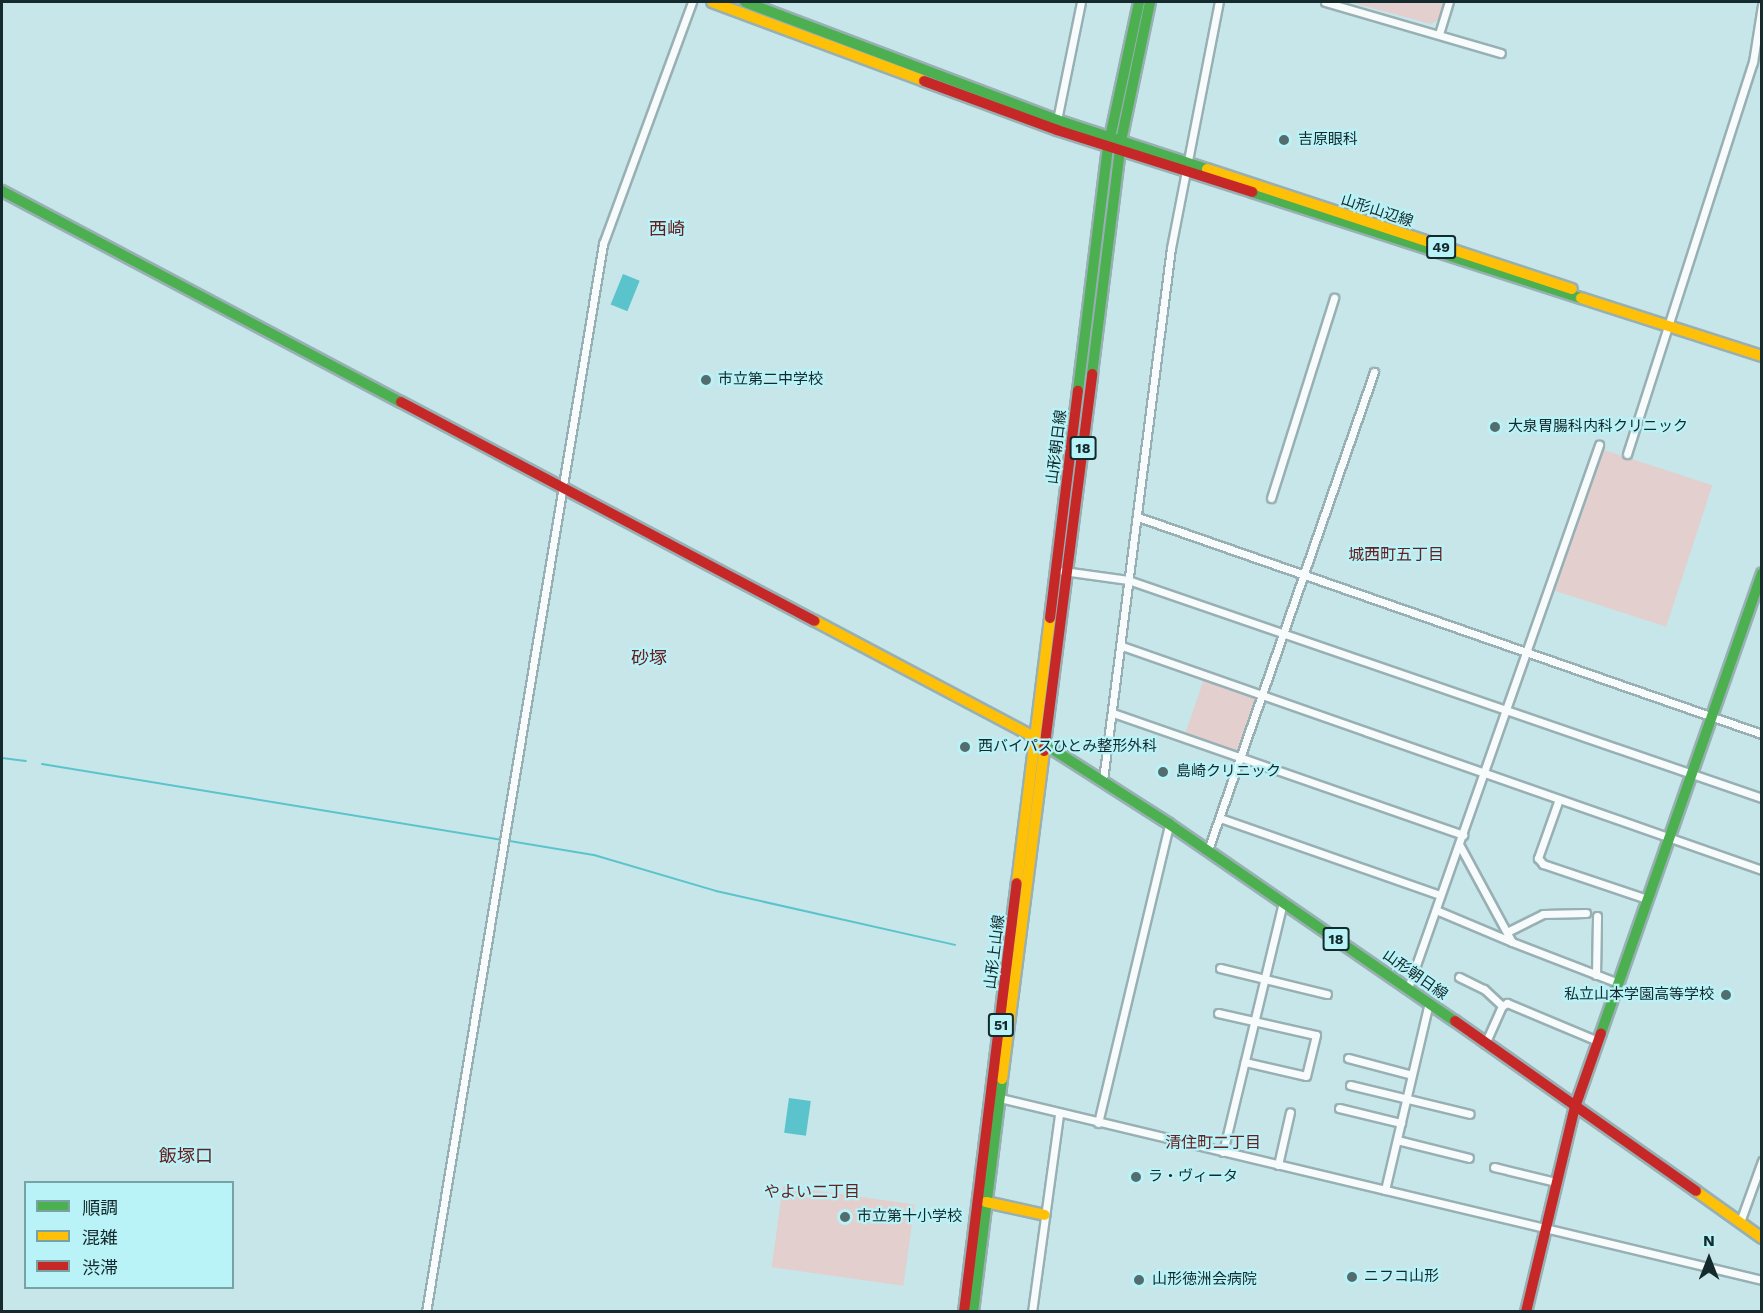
<!DOCTYPE html>
<html>
<head>
<meta charset="utf-8">
<style>
  body { margin:0 }
  #map { position:relative; width:1763px; height:1313px; overflow:hidden; background:#c7e6e9; font-family:"Work Sans","Noto Sans JP",sans-serif }
  div>[style] { position:absolute }
  .green>* { inset:0; background:#e2cfce; transform-origin:0 0 }
  .water>* { inset:0; background:#5ac3cc; transform-origin:0 0 }
  .stream>* { height:2px; margin:-1px; padding:0 1px; transform-origin:1px; border-radius:1px; background:#5ac3cc }
  .roads { filter:drop-shadow(2px 0 #98b0b3) drop-shadow(-2px 0 #98b0b3) drop-shadow(0 2px #98b0b3) drop-shadow(0 -2px #98b0b3) }
  .street>* { height:7px; margin:-3.5px; padding:0 3.5px; transform-origin:3.5px; border-radius:3.5px; background:#f7fbfc }
  .fast>* { height:10px; margin:-5px; padding:0 5px; transform-origin:5px; border-radius:5px; background:#4caf50 }
  .slow>* { height:10px; margin:-5px; padding:0 5px; transform-origin:5px; border-radius:5px; background:#ffc107 }
  .jam>* { height:10px; margin:-5px; padding:0 5px; transform-origin:5px; border-radius:5px; background:#c62828 }
  .dots>* { width:16px; height:16px; translate:-50% -50%; box-sizing:border-box; border:3px solid #b9f2f7; border-radius:50% }
  span { translate:-50% -50%; white-space:nowrap; text-align:center; line-height:1.15; -webkit-text-stroke:4.5px #b9f2f7; paint-order:stroke }
  .shield-label span { padding:2px 4px; background:#b9f2f7; border:2px solid; border-radius:4px; -webkit-text-stroke-width:0 }
  .shield-label { font-size:14px; color:#142a2c; font-weight:700 }
  .poi-label { font-size:15px; color:#142a2c }
  .left { translate:0 -50%; text-align:left }
  .right { translate:-100% -50%; text-align:right }
  .street-label { font-size:15px; color:#142a2c }
  .neighbourhood-label { font-size:16px; color:#662021 }
  .quarter-label { font-size:18px; color:#662021 }
  .frame { position:absolute; inset:0; border:3px solid #142a2c; pointer-events:none }
  .legend { position:absolute; left:24px; top:1181px; width:210px; height:108px; box-sizing:border-box; background:#b9f2f7; border:2px solid #77a2a6; margin:0; padding:8px 10px; list-style:none; font-size:18px; color:#142a2c }
  .legend li { display:flex; align-items:center; gap:12px; height:30px }
  .legend b { width:30px; border:2px solid #77a2a6 }
  .north { position:absolute; left:1679px; top:1229px; width:60px; height:60px; -webkit-text-stroke:4px #b9f2f7; paint-order:stroke; rotate:0deg; font-size:16px; font-weight:700; line-height:24px; text-align:center; color:#142a2c }
  .north::after { content:''; display:block; margin:auto; width:21px; height:27px; background:#142a2c; clip-path:polygon(50% 0,100% 100%,50% 72%,0 100%) }
</style>
</head>
<body>
<div id="map">
  <div class="green">
    <i style="clip-path:polygon(1349px 2px,1444px 2px,1438px 20px,1431px 24px)"></i>
    <i style="left:1601px;top:449px;width:117px;height:149px;rotate:18deg"></i>
    <i style="left:1204px;top:679px;width:58px;height:57px;rotate:19deg"></i>
    <i style="left:783px;top:1186px;width:133px;height:82px;rotate:8deg"></i>
  </div>
  <div class="water">
    <i style="left:623px;top:274px;width:18px;height:33px;rotate:22deg"></i>
    <i style="left:789px;top:1098px;width:22px;height:35px;rotate:8deg"></i>
  </div>
  <div class="stream">
    <i style="left:2px;top:758px;width:24px;rotate:7deg"></i>
    <i style="left:42px;top:764px;width:559px;rotate:9.36deg"></i>
    <i style="left:594px;top:855px;width:127px;rotate:16.4deg"></i>
    <i style="left:716px;top:891px;width:245px;rotate:12.7deg"></i>
  </div>
  <div class="roads">
    <div class="street">
      <i style="left:1325px;top:2px;width:183px;rotate:16.2deg"></i>
      <i style="left:1439px;top:34px;width:34px;rotate:-73deg"></i>
      <i style="left:1057px;top:120px;width:120px;rotate:-78.5deg"></i>
      <i style="left:1627px;top:454px;width:412px;rotate:-72.2deg"></i>
      <i style="left:1753px;top:62px;width:58px;rotate:-81deg"></i>
      <i style="left:1271px;top:498px;width:210px;rotate:-72.5deg"></i>
      <i style="left:1138px;top:517px;width:661px;rotate:19.18deg"></i>
      <i style="left:1063px;top:571px;width:66px;rotate:7.9deg"></i>
      <i style="left:1128px;top:580px;width:670px;rotate:18.98deg"></i>
      <i style="left:1122px;top:646px;width:678px;rotate:19.29deg"></i>
      <i style="left:1113px;top:713px;width:371px;rotate:19.2deg"></i>
      <i style="left:1103px;top:780px;width:536px;rotate:-82.72deg"></i>
      <i style="left:1171px;top:248px;width:251px;rotate:-79deg"></i>
      <i style="left:1559px;top:799px;width:63px;rotate:109.6deg"></i>
      <i style="left:1538px;top:858px;width:8px;rotate:50deg"></i>
      <i style="left:1543px;top:864px;width:110px;rotate:18.6deg"></i>
      <i style="left:1220px;top:818px;width:233px;rotate:19.3deg"></i>
      <i style="left:1460px;top:846px;width:109px;rotate:61.6deg"></i>
      <i style="left:1512px;top:942px;width:114px;rotate:21.1deg"></i>
      <i style="left:1208px;top:850px;width:506px;rotate:-70.85deg"></i>
      <i style="left:1436px;top:910px;width:82px;rotate:22.8deg"></i>
      <i style="left:1507px;top:932px;width:40px;rotate:-26.6deg"></i>
      <i style="left:1543px;top:914px;width:43px;rotate:-1.3deg"></i>
      <i style="left:1220px;top:968px;width:110px;rotate:13.7deg"></i>
      <i style="left:1596px;top:975px;width:59px;rotate:-89deg"></i>
      <i style="left:1459px;top:977px;width:28px;rotate:26deg"></i>
      <i style="left:1484px;top:989px;width:25px;rotate:43deg"></i>
      <i style="left:1408px;top:988px;width:576px;rotate:-70.62deg"></i>
      <i style="left:1218px;top:1013px;width:100px;rotate:12.7deg"></i>
      <i style="left:1316px;top:1035px;width:42px;rotate:103.7deg"></i>
      <i style="left:1306px;top:1076px;width:63px;rotate:-167.1deg"></i>
      <i style="left:1485px;top:1044px;width:42px;rotate:-65.9deg"></i>
      <i style="left:1502px;top:1006px;width:6px;rotate:-31deg"></i>
      <i style="left:1507px;top:1003px;width:99px;rotate:22.7deg"></i>
      <i style="left:1348px;top:1058px;width:66px;rotate:14.9deg"></i>
      <i style="left:1350px;top:1085px;width:123px;rotate:13.6deg"></i>
      <i style="left:1000px;top:1098px;width:783px;rotate:13.43deg"></i>
      <i style="left:1339px;top:1108px;width:64px;rotate:13.6deg"></i>
      <i style="left:1098px;top:1123px;width:307px;rotate:-76.6deg"></i>
      <i style="left:1397px;top:1140px;width:74px;rotate:14deg"></i>
      <i style="left:1223px;top:1152px;width:257px;rotate:-76.5deg"></i>
      <i style="left:1278px;top:1165px;width:54px;rotate:-77.2deg"></i>
      <i style="left:1494px;top:1167px;width:64px;rotate:13.6deg"></i>
      <i style="left:1385px;top:1190px;width:192px;rotate:-76.8deg"></i>
      <i style="left:1740px;top:1222px;width:65px;rotate:-70.2deg"></i>
      <i style="left:426px;top:1312px;width:1083px;rotate:-80.59deg"></i>
      <i style="left:603px;top:244px;width:258px;rotate:-69.8deg"></i>
      <i style="left:1032px;top:1312px;width:200px;rotate:-82.2deg"></i>
    </div>
    <div class="fast">
      <i style="left:745px;top:2px;width:334px;rotate:20.7deg"></i>
      <i style="left:1057px;top:120px;width:158px;rotate:18.1deg"></i>
      <i style="left:2px;top:191px;width:451px;rotate:27.9deg"></i>
      <i style="left:1252px;top:192px;width:346px;rotate:17.9deg"></i>
      <i style="left:1092px;top:374px;width:235px;rotate:-82.9deg"></i>
      <i style="left:1121px;top:141px;width:142px;rotate:-78.2deg"></i>
      <i style="left:1078px;top:391px;width:246px;rotate:-83deg"></i>
      <i style="left:1108px;top:147px;width:148px;rotate:-77.9deg"></i>
      <i style="left:1041px;top:742px;width:152px;rotate:32.6deg"></i>
      <i style="left:1169px;top:824px;width:347px;rotate:34.6deg"></i>
      <i style="left:1601px;top:1033px;width:487px;rotate:-70.7deg"></i>
      <i style="left:973px;top:1312px;width:235px;rotate:-82.9deg"></i>
    </div>
    <div class="slow">
      <i style="left:712px;top:2px;width:226px;rotate:20.4deg"></i>
      <i style="left:1207px;top:169px;width:384px;rotate:18.2deg"></i>
      <i style="left:1581px;top:298px;width:190px;rotate:17.8deg"></i>
      <i style="left:815px;top:621px;width:250px;rotate:27.9deg"></i>
      <i style="left:1017px;top:883px;width:267px;rotate:-82.9deg"></i>
      <i style="left:1002px;top:1079px;width:331px;rotate:-82.7deg"></i>
      <i style="left:1696px;top:1191px;width:81px;rotate:35.5deg"></i>
      <i style="left:986px;top:1202px;width:60px;rotate:12.4deg"></i>
    </div>
    <div class="jam">
      <i style="left:924px;top:81px;width:142px;rotate:20.2deg"></i>
      <i style="left:1057px;top:130px;width:205px;rotate:17.6deg"></i>
      <i style="left:401px;top:402px;width:468px;rotate:27.9deg"></i>
      <i style="left:1050px;top:618px;width:229px;rotate:-83deg"></i>
      <i style="left:1044px;top:751px;width:380px;rotate:-82.7deg"></i>
      <i style="left:1455px;top:1021px;width:295px;rotate:35.2deg"></i>
      <i style="left:964px;top:1312px;width:432px;rotate:-83deg"></i>
      <i style="left:1526px;top:1312px;width:211px;rotate:-76.6deg"></i>
      <i style="left:1575px;top:1107px;width:78px;rotate:-70.6deg"></i>
    </div>
  </div>
  <div class="dots">
    <i style="left:1284px;top:140px;background:#536c6e"></i>
    <i style="left:706px;top:380px;background:#536c6e"></i>
    <i style="left:1495px;top:427px;background:#536c6e"></i>
    <i style="left:965px;top:747px;background:#536c6e"></i>
    <i style="left:1163px;top:772px;background:#536c6e"></i>
    <i style="left:1726px;top:995px;background:#536c6e"></i>
    <i style="left:1136px;top:1177px;background:#536c6e"></i>
    <i style="left:845px;top:1217px;background:#536c6e"></i>
    <i style="left:1352px;top:1277px;background:#536c6e"></i>
    <i style="left:1139px;top:1280px;background:#536c6e"></i>
  </div>
  <div class="shield-label">
    <span style="left:1441px;top:247px">49</span>
    <span style="left:1083px;top:448px">18</span>
    <span style="left:1336px;top:939px">18</span>
    <span style="left:1001px;top:1025px">51</span>
  </div>
  <div class="poi-label">
    <span class="left" style="left:1298px;top:140px">吉原眼科</span>
    <span class="left" style="left:718px;top:380px">市立第二中学校</span>
    <span class="left" style="left:1508px;top:427px">大泉胃腸科内科クリニック</span>
    <span class="left" style="left:978px;top:747px">西バイパスひとみ整形外科</span>
    <span class="left" style="left:1176px;top:772px">島崎クリニック</span>
    <span class="right" style="left:1714px;top:995px">私立山本学園高等学校</span>
    <span class="left" style="left:1148px;top:1177px">ラ・ヴィータ</span>
    <span class="left" style="left:857px;top:1217px">市立第十小学校</span>
    <span class="left" style="left:1364px;top:1277px">ニフコ山形</span>
    <span class="left" style="left:1152px;top:1280px">山形徳洲会病院</span>
  </div>
  <div class="street-label">
    <span style="left:1377px;top:211px;rotate:18deg">山形山辺線</span>
    <span style="left:1057px;top:447px;rotate:-83deg">山形朝日線</span>
    <span style="left:995px;top:952px;rotate:-83deg">山形上山線</span>
    <span style="left:1415px;top:975px;rotate:35deg">山形朝日線</span>
  </div>
  <div class="neighbourhood-label">
    <span style="left:1396px;top:555px">城西町五丁目</span>
    <span style="left:1213px;top:1143px">清住町二丁目</span>
    <span style="left:812px;top:1192px">やよい二丁目</span>
  </div>
  <div class="quarter-label">
    <span style="left:667px;top:229px">西崎</span>
    <span style="left:649px;top:658px">砂塚</span>
    <span style="left:186px;top:1156px">飯塚口</span>
  </div>
  <div class="frame"></div>
  <ul class="legend">
  <li><b style="height:8px;background:#4caf50"></b>順調</li>
  <li><b style="height:8px;background:#ffc107"></b>混雑</li>
  <li><b style="height:8px;background:#c62828"></b>渋滞</li>
  </ul>
  <div class="north">N</div>
</div>
</body>
</html>
